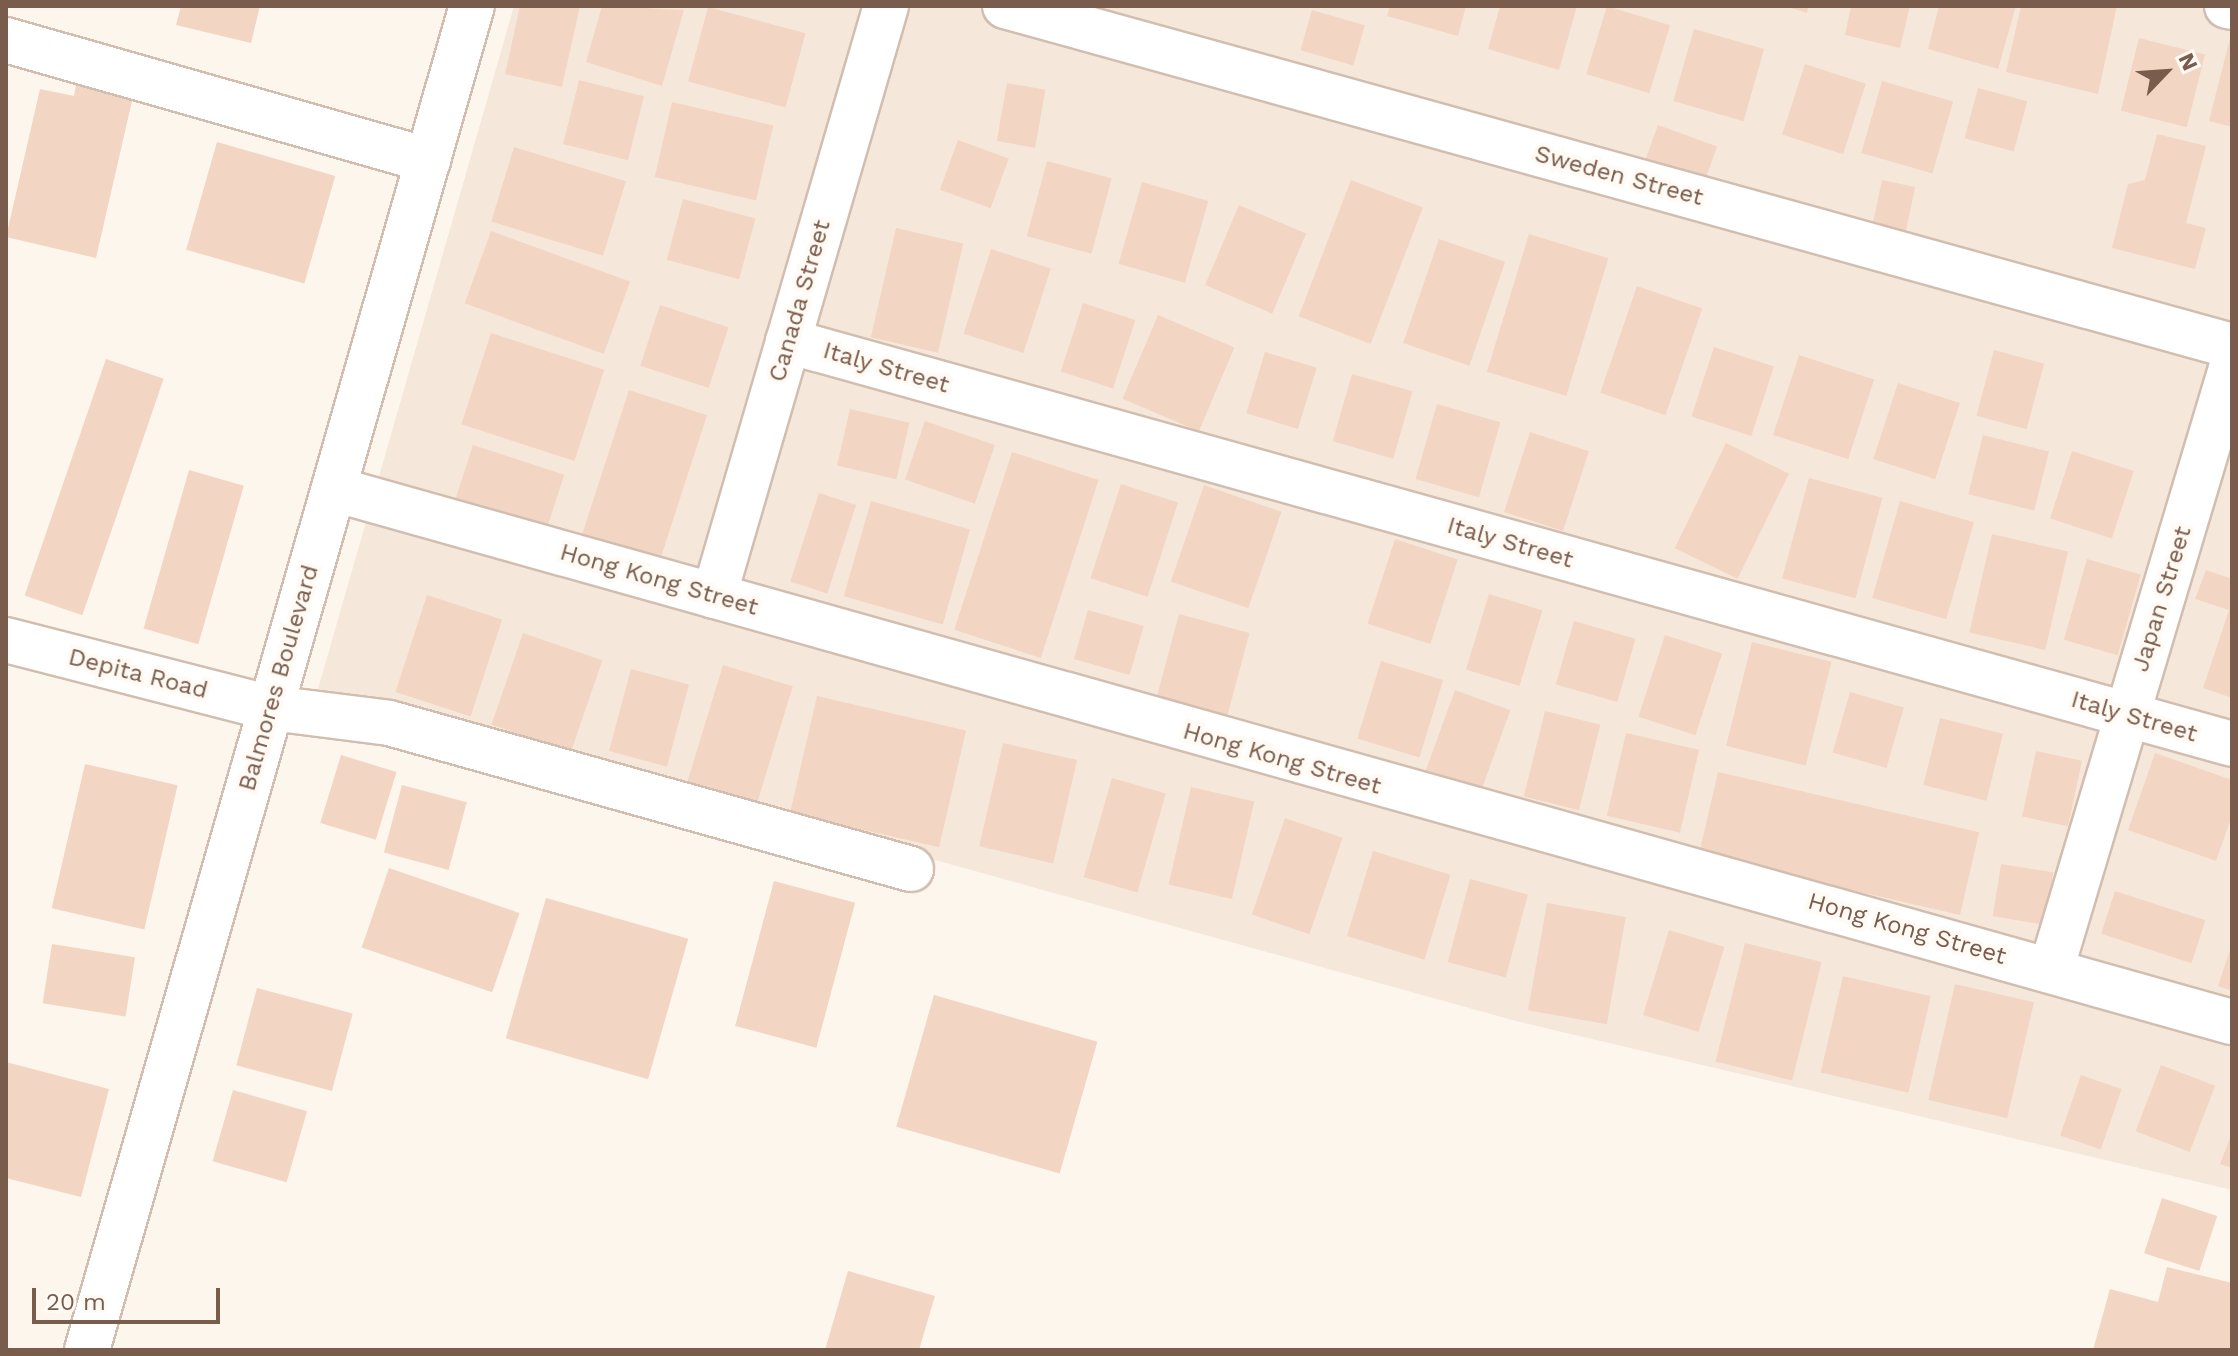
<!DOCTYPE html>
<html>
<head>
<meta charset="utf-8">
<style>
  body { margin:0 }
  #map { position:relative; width:2238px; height:1356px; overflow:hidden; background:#fdf6ec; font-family:"Work Sans",sans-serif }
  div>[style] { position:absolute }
  .residential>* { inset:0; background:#f5e8da }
  .building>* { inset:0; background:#f3d5c3; transform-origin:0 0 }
  .roads { filter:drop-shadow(2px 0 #d1beb0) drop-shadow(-2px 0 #d1beb0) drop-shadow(0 2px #d1beb0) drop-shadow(0 -2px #d1beb0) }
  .minor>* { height:44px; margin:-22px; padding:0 22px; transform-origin:22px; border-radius:22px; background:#fff }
  .tertiary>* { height:44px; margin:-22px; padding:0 22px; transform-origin:22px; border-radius:22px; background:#fff }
  .secondary>* { height:44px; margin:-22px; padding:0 22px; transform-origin:22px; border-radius:22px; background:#fff }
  span { translate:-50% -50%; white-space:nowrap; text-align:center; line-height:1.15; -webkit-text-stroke:8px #fffaf3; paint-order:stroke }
  .street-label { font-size:24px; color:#7a5c4d }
  .frame { position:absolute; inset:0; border:8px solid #7a5c4d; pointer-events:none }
  .north { position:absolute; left:2126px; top:32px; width:80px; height:80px; -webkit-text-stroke:6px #fffaf3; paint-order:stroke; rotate:65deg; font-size:22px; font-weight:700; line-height:32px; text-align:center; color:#7a5c4d }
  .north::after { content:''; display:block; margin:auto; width:28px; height:36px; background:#7a5c4d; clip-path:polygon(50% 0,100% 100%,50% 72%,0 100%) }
  .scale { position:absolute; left:32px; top:1288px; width:188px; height:36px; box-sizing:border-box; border:4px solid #7a5c4d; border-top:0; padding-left:10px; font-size:24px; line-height:28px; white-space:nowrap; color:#7a5c4d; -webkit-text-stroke:6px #fffaf3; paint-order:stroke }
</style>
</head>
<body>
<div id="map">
  <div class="residential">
    <i style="clip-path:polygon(514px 6px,2232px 6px,2232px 1190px,1516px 1021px,318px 689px)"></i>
  </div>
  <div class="building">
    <i style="clip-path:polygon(181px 6px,260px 6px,251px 43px,176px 25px)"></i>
    <i style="clip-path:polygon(520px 6px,580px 6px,562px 87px,505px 74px)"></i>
    <i style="clip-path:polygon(602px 6px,684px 10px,662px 86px,586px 62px)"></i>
    <i style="clip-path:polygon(1390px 6px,1466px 6px,1458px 36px,1387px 16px)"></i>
    <i style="clip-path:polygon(1500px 6px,1577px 6px,1559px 70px,1488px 49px)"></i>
    <i style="left:1607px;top:6px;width:66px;height:71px;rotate:17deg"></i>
    <i style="clip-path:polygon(1784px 6px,1809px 6px,1807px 13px)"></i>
    <i style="clip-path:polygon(1851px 6px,1910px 6px,1900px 48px,1845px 35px)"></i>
    <i style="clip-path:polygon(1939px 6px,2016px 6px,1998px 69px,1928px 49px)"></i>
    <i style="clip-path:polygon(2021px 6px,2117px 6px,2098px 94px,2006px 72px)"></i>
    <i style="left:708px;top:7px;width:101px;height:77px;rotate:15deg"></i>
    <i style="left:1312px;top:10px;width:55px;height:42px;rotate:16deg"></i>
    <i style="left:1694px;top:29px;width:73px;height:75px;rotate:16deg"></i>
    <i style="clip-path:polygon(2232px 30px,2232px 127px,2209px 121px)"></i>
    <i style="left:2139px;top:38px;width:68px;height:75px;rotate:14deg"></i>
    <i style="left:1805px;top:64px;width:64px;height:74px;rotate:18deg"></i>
    <i style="clip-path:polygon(78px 74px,135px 88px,96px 258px,6px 237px,40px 89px,74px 96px)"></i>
    <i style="left:579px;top:80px;width:67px;height:66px;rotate:14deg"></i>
    <i style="left:1882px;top:81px;width:74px;height:75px;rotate:16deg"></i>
    <i style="left:1007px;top:83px;width:39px;height:59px;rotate:10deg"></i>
    <i style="left:1978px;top:88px;width:51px;height:52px;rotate:15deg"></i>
    <i style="left:672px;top:102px;width:104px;height:77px;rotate:13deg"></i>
    <i style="left:1658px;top:125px;width:63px;height:46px;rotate:20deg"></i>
    <i style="clip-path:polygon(2157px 134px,2206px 146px,2186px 223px,2206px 228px,2195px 269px,2112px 248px,2128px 184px,2145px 180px)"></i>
    <i style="left:958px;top:140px;width:54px;height:53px;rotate:20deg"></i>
    <i style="left:217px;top:142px;width:123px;height:112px;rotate:16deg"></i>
    <i style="left:514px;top:147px;width:117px;height:78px;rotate:17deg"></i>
    <i style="left:1047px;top:161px;width:67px;height:78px;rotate:15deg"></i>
    <i style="left:1351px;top:180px;width:77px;height:146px;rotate:21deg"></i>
    <i style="left:1882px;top:180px;width:34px;height:58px;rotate:12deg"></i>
    <i style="left:1142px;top:182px;width:69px;height:85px;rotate:16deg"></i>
    <i style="left:683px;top:199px;width:75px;height:63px;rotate:15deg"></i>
    <i style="left:1239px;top:205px;width:73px;height:87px;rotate:23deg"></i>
    <i style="left:896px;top:228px;width:69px;height:112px;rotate:13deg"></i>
    <i style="left:491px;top:231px;width:148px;height:77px;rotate:20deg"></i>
    <i style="left:1529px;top:234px;width:83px;height:144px;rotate:17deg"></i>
    <i style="left:1439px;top:239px;width:70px;height:110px;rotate:19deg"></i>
    <i style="left:991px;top:249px;width:63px;height:89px;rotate:18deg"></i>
    <i style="left:1637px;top:286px;width:69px;height:113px;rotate:19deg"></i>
    <i style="left:1083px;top:303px;width:55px;height:72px;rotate:18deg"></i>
    <i style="left:660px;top:305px;width:72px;height:64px;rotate:18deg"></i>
    <i style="left:1158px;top:315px;width:83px;height:91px;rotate:23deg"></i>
    <i style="left:491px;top:333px;width:119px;height:96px;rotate:18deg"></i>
    <i style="left:1714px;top:347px;width:63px;height:73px;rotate:18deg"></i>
    <i style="left:1994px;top:350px;width:52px;height:68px;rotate:15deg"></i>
    <i style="left:1265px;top:352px;width:54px;height:64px;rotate:17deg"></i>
    <i style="left:1799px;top:355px;width:79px;height:84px;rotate:18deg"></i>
    <i style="left:106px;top:359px;width:61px;height:250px;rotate:19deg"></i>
    <i style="left:1352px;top:374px;width:63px;height:70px;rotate:16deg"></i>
    <i style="left:1898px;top:383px;width:65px;height:80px;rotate:18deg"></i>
    <i style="left:629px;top:390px;width:82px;height:157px;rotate:18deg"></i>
    <i style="left:1437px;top:404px;width:66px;height:78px;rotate:16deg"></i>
    <i style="left:850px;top:409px;width:61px;height:58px;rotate:13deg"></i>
    <i style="left:925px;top:421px;width:74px;height:62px;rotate:19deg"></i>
    <i style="left:1530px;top:432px;width:62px;height:84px;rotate:18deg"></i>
    <i style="left:1983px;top:435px;width:68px;height:61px;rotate:14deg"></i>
    <i style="left:1726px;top:443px;width:70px;height:117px;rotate:26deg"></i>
    <i style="left:473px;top:445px;width:96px;height:66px;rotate:18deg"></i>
    <i style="left:2072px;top:451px;width:65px;height:71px;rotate:18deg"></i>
    <i style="left:1012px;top:452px;width:91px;height:187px;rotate:18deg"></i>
    <i style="left:189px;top:470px;width:57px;height:165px;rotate:16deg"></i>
    <i style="left:1809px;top:478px;width:76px;height:104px;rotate:15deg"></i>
    <i style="left:1121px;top:484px;width:60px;height:99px;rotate:18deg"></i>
    <i style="left:1204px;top:485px;width:82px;height:102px;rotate:19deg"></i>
    <i style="left:819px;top:493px;width:39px;height:93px;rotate:18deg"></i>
    <i style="left:871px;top:501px;width:103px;height:99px;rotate:16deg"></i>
    <i style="left:1900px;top:501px;width:77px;height:101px;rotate:16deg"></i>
    <i style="left:1992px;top:534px;width:78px;height:101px;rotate:13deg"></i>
    <i style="left:1395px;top:539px;width:66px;height:89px;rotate:18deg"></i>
    <i style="left:2087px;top:559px;width:56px;height:84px;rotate:16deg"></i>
    <i style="clip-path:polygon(2206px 570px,2232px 579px,2232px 698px,2203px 688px,2229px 610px,2195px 599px)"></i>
    <i style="left:1489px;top:594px;width:56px;height:79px;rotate:17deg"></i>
    <i style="left:427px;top:595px;width:79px;height:102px;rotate:18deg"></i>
    <i style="left:1088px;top:610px;width:58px;height:51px;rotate:16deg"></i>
    <i style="left:1179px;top:614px;width:73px;height:89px;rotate:15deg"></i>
    <i style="left:1574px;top:621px;width:64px;height:66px;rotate:16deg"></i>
    <i style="left:523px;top:633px;width:84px;height:97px;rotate:19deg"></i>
    <i style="left:1665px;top:635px;width:60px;height:86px;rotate:18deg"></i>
    <i style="left:1752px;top:642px;width:82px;height:107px;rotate:14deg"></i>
    <i style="left:1381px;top:661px;width:65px;height:81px;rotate:17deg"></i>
    <i style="left:723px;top:665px;width:73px;height:124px;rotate:17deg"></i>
    <i style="left:631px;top:669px;width:60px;height:85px;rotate:15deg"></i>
    <i style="left:1455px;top:690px;width:59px;height:86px;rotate:20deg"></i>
    <i style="left:1850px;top:692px;width:56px;height:63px;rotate:16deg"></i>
    <i style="left:817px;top:696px;width:153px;height:120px;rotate:13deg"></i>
    <i style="left:1545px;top:711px;width:57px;height:88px;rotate:14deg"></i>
    <i style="left:1940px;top:718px;width:65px;height:69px;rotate:14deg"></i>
    <i style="left:1626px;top:733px;width:75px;height:85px;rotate:13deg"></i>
    <i style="left:1003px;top:743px;width:76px;height:106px;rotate:13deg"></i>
    <i style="left:2036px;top:751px;width:47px;height:67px;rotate:12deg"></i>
    <i style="clip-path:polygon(2155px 753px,2232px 780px,2232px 816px,2216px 861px,2128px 830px)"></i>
    <i style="left:341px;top:755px;width:58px;height:71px;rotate:17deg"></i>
    <i style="left:85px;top:764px;width:95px;height:148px;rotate:13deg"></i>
    <i style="left:1718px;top:772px;width:268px;height:85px;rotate:13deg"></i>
    <i style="left:1112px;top:778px;width:56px;height:103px;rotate:16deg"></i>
    <i style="left:402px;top:785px;width:67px;height:70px;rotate:15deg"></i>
    <i style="left:1191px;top:787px;width:65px;height:100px;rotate:13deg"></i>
    <i style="left:1285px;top:818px;width:61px;height:102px;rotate:19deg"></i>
    <i style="left:1373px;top:851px;width:81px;height:89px;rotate:17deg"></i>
    <i style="left:2001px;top:864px;width:53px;height:53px;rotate:9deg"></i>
    <i style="left:389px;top:868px;width:138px;height:84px;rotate:19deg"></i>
    <i style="left:1470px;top:879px;width:60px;height:86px;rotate:15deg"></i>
    <i style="left:774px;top:881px;width:84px;height:150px;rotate:15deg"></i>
    <i style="left:2115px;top:891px;width:95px;height:45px;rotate:18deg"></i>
    <i style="left:546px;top:898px;width:148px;height:146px;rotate:16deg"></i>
    <i style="left:1547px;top:903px;width:80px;height:109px;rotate:10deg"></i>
    <i style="left:1669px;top:930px;width:58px;height:89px;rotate:17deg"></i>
    <i style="left:1745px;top:943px;width:79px;height:122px;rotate:14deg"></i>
    <i style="left:52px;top:944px;width:84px;height:60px;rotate:9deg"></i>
    <i style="clip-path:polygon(2232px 944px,2232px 991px,2218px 986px)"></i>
    <i style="left:1843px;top:976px;width:90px;height:99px;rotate:13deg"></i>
    <i style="left:1955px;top:984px;width:81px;height:119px;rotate:13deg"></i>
    <i style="left:257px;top:988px;width:99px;height:80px;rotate:15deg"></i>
    <i style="left:934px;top:995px;width:170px;height:137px;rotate:16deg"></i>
    <i style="clip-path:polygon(6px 1062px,109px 1089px,81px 1197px,6px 1178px)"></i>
    <i style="left:2161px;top:1065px;width:58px;height:71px;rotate:21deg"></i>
    <i style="left:2081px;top:1075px;width:43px;height:64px;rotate:19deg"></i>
    <i style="left:233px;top:1090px;width:77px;height:74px;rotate:16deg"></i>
    <i style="clip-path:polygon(2232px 1133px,2232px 1168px,2220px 1164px)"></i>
    <i style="left:2162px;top:1198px;width:58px;height:58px;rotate:18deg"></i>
    <i style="clip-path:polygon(2167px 1267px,2232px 1283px,2232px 1350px,2093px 1350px,2110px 1289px,2158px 1302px)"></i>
    <i style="clip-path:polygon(848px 1271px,935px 1296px,919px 1350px,825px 1350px)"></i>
  </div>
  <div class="roads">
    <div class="minor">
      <i style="left:1005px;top:6px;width:1273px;rotate:15.49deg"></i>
      <i style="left:2227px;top:6px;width:5px;rotate:11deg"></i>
      <i style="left:6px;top:40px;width:439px;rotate:15.9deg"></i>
      <i style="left:788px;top:341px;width:1499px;rotate:15.59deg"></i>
      <i style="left:334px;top:489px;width:1971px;rotate:15.69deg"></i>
      <i style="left:714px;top:596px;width:615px;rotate:-73.75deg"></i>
      <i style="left:271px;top:708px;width:119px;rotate:7.2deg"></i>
      <i style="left:389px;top:723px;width:542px;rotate:15.63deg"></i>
      <i style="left:2051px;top:970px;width:631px;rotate:-73.34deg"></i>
    </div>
    <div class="tertiary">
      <i style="left:6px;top:640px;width:274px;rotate:14.4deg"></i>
    </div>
    <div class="secondary">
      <i style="left:87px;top:1350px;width:1398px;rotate:-74.02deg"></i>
    </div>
  </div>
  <div class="street-label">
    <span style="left:1619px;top:176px;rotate:15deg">Sweden Street</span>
    <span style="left:800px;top:301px;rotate:-74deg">Canada Street</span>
    <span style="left:886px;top:368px;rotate:16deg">Italy Street</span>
    <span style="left:1510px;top:543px;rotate:16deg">Italy Street</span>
    <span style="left:659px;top:580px;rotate:16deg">Hong Kong Street</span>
    <span style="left:2162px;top:599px;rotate:-73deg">Japan Street</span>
    <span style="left:138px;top:674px;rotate:14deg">Depita Road</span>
    <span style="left:279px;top:678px;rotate:-74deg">Balmores Boulevard</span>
    <span style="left:2134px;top:717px;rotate:16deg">Italy Street</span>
    <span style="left:1282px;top:759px;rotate:16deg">Hong Kong Street</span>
    <span style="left:1907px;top:929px;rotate:16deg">Hong Kong Street</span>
  </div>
  <div class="frame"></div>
  <div class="north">N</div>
  <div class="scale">20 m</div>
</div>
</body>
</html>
